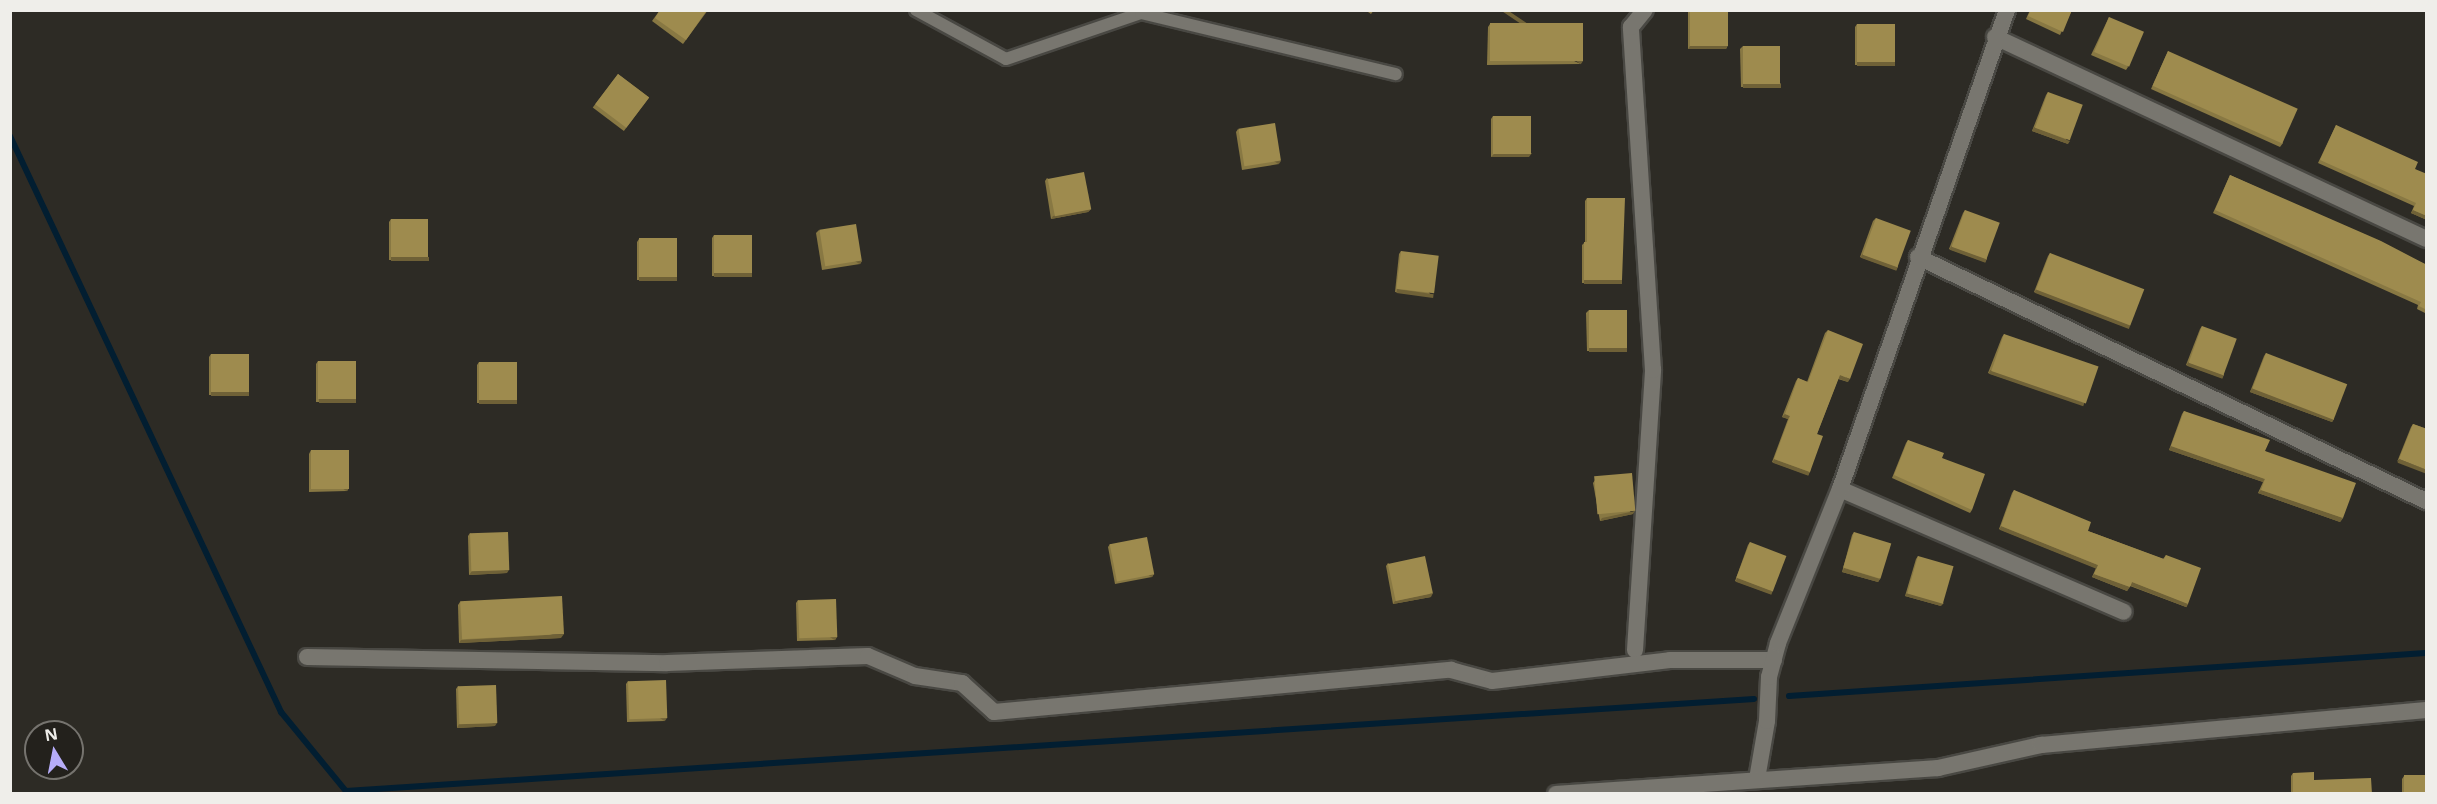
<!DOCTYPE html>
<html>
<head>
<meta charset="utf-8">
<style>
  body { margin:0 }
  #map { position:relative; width:2437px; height:804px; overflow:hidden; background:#2d2b25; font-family:"Noto Sans",sans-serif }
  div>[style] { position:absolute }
  .stream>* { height:6px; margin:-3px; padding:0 3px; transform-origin:3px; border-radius:3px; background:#021e31 }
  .roads { filter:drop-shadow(2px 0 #494843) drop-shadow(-2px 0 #494843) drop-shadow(0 2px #494843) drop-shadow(0 -2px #494843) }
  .service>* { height:12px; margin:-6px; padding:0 6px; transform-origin:6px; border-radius:6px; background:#78766f }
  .minor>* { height:16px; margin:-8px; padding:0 8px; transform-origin:8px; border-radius:8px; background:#78766f }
  .wall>* { inset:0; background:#887843; transform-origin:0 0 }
  .shaded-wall>* { inset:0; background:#6f6137; transform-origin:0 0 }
  .building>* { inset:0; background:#9e8b4e; transform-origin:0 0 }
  span { translate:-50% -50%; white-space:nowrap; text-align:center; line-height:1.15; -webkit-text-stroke:6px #23211c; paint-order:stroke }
  .frame { position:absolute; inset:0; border:12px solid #efeeea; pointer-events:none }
  .north { position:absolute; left:24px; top:720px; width:60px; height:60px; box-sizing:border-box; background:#23211c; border:2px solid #75736e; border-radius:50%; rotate:350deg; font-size:16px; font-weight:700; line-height:24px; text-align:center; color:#efeeea }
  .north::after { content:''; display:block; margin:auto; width:21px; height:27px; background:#b6acf8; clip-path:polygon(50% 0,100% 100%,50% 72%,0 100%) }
</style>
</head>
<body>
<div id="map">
  <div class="stream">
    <i style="left:10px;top:136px;width:637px;rotate:64.8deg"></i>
    <i style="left:281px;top:712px;width:102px;rotate:50.6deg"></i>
    <i style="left:346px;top:791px;width:1411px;rotate:-3.74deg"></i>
    <i style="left:1789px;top:696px;width:638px;rotate:-3.86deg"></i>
  </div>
  <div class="roads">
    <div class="service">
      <i style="left:916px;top:10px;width:102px;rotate:28.6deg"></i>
      <i style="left:1006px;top:59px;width:143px;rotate:-18.8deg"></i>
      <i style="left:1141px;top:13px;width:262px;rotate:13.5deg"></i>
    </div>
    <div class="minor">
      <i style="left:1995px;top:37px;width:476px;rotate:25.1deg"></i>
      <i style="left:1918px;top:257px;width:564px;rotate:25.66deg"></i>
      <i style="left:1840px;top:489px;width:309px;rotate:23.4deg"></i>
      <i style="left:1635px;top:650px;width:281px;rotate:-86.3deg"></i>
      <i style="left:1653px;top:370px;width:344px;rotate:-93.7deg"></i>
      <i style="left:1631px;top:27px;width:22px;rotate:-51deg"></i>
      <i style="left:307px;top:657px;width:360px;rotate:1deg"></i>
      <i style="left:667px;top:663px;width:201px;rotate:-2deg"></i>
      <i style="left:868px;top:656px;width:51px;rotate:23.1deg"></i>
      <i style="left:915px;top:676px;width:48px;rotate:8.5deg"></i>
      <i style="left:962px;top:683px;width:43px;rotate:42.2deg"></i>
      <i style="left:994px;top:712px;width:459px;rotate:-5.3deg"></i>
      <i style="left:1451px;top:670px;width:42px;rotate:15deg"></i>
      <i style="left:1492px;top:681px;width:179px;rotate:-6.7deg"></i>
      <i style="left:1670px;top:660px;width:104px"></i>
      <i style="left:1757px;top:779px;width:59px;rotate:-80.2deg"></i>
      <i style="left:1767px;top:721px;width:44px;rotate:-87.4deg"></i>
      <i style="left:1769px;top:677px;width:35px;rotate:-75deg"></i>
      <i style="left:1778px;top:643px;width:166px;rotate:-68.1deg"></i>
      <i style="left:1840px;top:489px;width:507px;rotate:-70.78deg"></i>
      <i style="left:1556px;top:794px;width:383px;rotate:-3.9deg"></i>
      <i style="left:1938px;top:768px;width:106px;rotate:-12.6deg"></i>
      <i style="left:2041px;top:745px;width:387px;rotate:-5.2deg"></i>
    </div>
  </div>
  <div class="wall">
    <i style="clip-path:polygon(660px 10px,708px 10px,683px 44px,652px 21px)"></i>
    <i style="clip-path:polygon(1365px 10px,1374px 10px,1371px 14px)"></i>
    <i style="clip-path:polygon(1728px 10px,1728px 45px,1726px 49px,1688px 49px,1688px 11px)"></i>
    <i style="clip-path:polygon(2030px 10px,2072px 10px,2060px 35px,2026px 19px)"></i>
    <i style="clip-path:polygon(2109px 17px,2128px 67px,2126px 70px,2091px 55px)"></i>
    <i style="clip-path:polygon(1490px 24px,1581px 64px,1487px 65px,1488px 27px)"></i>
    <i style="clip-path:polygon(1857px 24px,1895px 62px,1893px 65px,1855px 65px,1855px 27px)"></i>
    <i style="clip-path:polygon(1743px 46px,1781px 84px,1779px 87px,1741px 87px,1740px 49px)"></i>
    <i style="clip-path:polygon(2168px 51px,2283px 143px,2280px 147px,2151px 89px)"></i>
    <i style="left:618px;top:74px;width:39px;height:42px;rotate:37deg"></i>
    <i style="clip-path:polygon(2048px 92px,2068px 144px,2032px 131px,2046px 95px)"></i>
    <i style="clip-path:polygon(1493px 116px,1529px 157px,1491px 157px,1491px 119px)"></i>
    <i style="clip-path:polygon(2336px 125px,2415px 169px,2427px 220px,2411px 213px,2414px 206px,2318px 163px)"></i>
    <i style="clip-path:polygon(1238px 129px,1279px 164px,1242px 170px,1236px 132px)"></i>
    <i style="clip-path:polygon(2230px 175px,2427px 265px,2427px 314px,2417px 309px,2418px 305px,2213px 213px)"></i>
    <i style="clip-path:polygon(1047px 178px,1091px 209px,1088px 212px,1051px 219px,1045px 181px)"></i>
    <i style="clip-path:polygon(1587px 198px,1622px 280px,1620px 283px,1582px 283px,1582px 245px,1585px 242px,1585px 201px)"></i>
    <i style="clip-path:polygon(1965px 210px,1987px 259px,1985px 262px,1949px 249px,1963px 213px)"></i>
    <i style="clip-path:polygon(1876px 218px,1898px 267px,1896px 270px,1860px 257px,1873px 221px)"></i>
    <i style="clip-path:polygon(391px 219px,426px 260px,389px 260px,389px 222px)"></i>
    <i style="clip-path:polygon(819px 230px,862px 261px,860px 264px,822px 270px,816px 233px)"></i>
    <i style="clip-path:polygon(714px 235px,752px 273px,750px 276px,712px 276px,712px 238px)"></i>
    <i style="clip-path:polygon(639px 239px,677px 277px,675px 280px,637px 280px,637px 242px)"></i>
    <i style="clip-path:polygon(1401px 251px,1432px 297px,1395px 292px,1399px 254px)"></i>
    <i style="clip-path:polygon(2050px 253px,2130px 325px,2128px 328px,2034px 292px,2048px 256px)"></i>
    <i style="clip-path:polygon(1589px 310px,1627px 348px,1625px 351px,1587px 351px,1586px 313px)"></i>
    <i style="clip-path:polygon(2202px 326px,2224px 375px,2222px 378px,2186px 365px,2200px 329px)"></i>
    <i style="clip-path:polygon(1828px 330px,1848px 382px,1838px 379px,1817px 434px,1810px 472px,1808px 475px,1772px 462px,1788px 419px,1782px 417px,1796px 381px,1798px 378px,1807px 382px,1825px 333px)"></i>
    <i style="clip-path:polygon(2004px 334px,2082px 405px,1988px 373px,2002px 337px)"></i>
    <i style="clip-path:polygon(2266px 353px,2334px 419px,2332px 422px,2250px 392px,2264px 356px)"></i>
    <i style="clip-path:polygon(211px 354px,249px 392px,247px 395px,209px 395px,209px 357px)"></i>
    <i style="clip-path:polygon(318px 361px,356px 399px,354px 402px,316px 402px,316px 364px)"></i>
    <i style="clip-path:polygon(479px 362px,517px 400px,515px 403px,477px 403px,477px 365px)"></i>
    <i style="clip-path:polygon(2184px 411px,2265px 451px,2343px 518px,2340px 522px,2258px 493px,2263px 482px,2169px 450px,2182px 414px)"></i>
    <i style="clip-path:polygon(2413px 424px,2427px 429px,2397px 462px,2411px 427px)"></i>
    <i style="clip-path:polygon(1908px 440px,1942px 458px,1972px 510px,1970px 513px,1892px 478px,1906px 443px)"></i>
    <i style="clip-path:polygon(311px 450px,349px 488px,347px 491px,309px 492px,309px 454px)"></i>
    <i style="clip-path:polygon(1595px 480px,1633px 514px,1600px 521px,1593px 483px)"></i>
    <i style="clip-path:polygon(2014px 490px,2088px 531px,2163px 559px,2166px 555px,2188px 604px,2186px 607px,2130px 586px,2127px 591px,2092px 577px,2096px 568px,1999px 529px,2012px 493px)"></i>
    <i style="clip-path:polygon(1854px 532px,1880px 579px,1878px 582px,1842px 572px,1852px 535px)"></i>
    <i style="clip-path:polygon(470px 533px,507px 573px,469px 575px,468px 536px)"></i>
    <i style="clip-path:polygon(1750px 542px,1771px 594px,1735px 581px,1748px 545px)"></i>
    <i style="clip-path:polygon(1110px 544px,1154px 574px,1152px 577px,1115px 584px,1108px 547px)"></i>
    <i style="clip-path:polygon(1918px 556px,1941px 606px,1905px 596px,1916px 559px)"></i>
    <i style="clip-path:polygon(1388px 563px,1431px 597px,1393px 604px,1386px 566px)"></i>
    <i style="clip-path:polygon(798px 600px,837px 637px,835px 640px,797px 641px,796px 603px)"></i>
    <i style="clip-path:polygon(460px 602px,561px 638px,459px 643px,458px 605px)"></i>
    <i style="clip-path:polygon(628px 681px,665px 721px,627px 722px,626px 684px)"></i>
    <i style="clip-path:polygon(458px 686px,495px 726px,457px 728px,456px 689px)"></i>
    <i style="clip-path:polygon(2293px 773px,2314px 780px,2372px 794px,2291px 794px,2291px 776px)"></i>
    <i style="clip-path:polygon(2404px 776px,2427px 794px,2402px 794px,2402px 779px)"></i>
  </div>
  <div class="shaded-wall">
    <i style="clip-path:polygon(1728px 45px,1726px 49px,1688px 49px,1690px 46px)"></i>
    <i style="left:1583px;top:61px;width:4px;height:94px;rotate:124deg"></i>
    <i style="left:1857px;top:62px;width:38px;height:4px"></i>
    <i style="left:1743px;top:84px;width:38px;height:4px"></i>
    <i style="clip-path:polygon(2034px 127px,2070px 141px,2068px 144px,2032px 131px)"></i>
    <i style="clip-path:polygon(1532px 153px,1529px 157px,1491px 157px,1494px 154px)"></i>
    <i style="left:1281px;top:161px;width:4px;height:37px;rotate:124deg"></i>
    <i style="clip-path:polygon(1091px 209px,1088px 212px,1051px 219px,1053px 216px)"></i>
    <i style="clip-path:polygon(2413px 210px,2427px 216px,2427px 220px,2411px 213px)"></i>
    <i style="left:1951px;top:246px;width:38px;height:4px;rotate:20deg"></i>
    <i style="left:1862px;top:254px;width:38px;height:4px;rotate:20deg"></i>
    <i style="left:391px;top:257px;width:38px;height:4px"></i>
    <i style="left:862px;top:261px;width:4px;height:38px;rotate:124deg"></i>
    <i style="left:714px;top:273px;width:38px;height:4px"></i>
    <i style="left:639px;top:277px;width:38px;height:4px"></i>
    <i style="left:1584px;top:280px;width:38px;height:4px"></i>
    <i style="left:1397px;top:289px;width:37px;height:4px;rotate:8deg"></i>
    <i style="left:2036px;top:289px;width:101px;height:4px;rotate:21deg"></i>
    <i style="left:1589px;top:348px;width:38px;height:4px"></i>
    <i style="left:2188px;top:362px;width:38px;height:4px;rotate:20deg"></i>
    <i style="left:1990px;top:370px;width:100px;height:4px;rotate:19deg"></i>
    <i style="clip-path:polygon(1840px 375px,1850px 379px,1848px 382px,1837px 378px)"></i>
    <i style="clip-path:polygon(2252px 388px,2334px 419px,2332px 422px,2250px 392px)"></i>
    <i style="left:211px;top:392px;width:38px;height:4px"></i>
    <i style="left:319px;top:399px;width:37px;height:4px"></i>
    <i style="left:479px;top:400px;width:38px;height:4px"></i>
    <i style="clip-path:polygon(1785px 414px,1790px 416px,1788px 419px,1782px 417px)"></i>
    <i style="clip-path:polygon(2171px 446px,2265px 479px,2263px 482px,2169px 450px)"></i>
    <i style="left:1774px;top:459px;width:38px;height:4px;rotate:20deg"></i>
    <i style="left:2399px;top:459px;width:30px;height:4px;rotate:21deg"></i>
    <i style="left:349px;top:488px;width:4px;height:38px;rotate:124deg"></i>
    <i style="clip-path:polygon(2261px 490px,2343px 518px,2340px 522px,2258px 493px)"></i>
    <i style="clip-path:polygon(1635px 511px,1633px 514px,1600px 521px,1602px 518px)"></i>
    <i style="left:2001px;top:526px;width:105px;height:4px;rotate:22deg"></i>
    <i style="clip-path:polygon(1844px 568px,1880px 579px,1878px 582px,1842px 572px)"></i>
    <i style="clip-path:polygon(509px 570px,507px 573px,469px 575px,472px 571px)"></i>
    <i style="left:1154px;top:574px;width:4px;height:38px;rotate:124deg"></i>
    <i style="clip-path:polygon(2094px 574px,2130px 587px,2127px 591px,2092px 577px)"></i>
    <i style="left:1737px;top:578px;width:38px;height:4px;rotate:20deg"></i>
    <i style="left:2132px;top:582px;width:60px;height:4px;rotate:21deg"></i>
    <i style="clip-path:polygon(1433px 593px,1431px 597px,1393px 604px,1395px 601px)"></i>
    <i style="clip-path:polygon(1907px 593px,1944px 603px,1941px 606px,1905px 596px)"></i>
    <i style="clip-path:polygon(564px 634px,561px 638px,459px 643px,461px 640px)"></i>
    <i style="left:837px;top:637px;width:4px;height:38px;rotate:124deg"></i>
    <i style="left:667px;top:718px;width:4px;height:38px;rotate:124deg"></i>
    <i style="clip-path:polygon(497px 723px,495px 726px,457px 728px,459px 724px)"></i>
  </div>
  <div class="building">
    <i style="clip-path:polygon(660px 10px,707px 10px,686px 40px,655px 18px)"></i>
    <i style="left:1690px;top:10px;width:38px;height:36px"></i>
    <i style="clip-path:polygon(2031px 10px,2072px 10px,2063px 32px,2028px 16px)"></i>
    <i style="left:2109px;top:17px;width:38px;height:38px;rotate:23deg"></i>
    <i style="left:1583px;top:23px;width:38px;height:93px;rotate:90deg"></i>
    <i style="left:1857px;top:24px;width:38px;height:38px"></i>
    <i style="left:1743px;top:46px;width:37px;height:38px"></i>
    <i style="left:2168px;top:51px;width:142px;height:38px;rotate:24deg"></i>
    <i style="left:618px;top:74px;width:39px;height:38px;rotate:37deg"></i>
    <i style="left:2048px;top:92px;width:37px;height:38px;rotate:20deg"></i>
    <i style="left:1493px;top:116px;width:38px;height:38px"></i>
    <i style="left:1275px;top:123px;width:38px;height:37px;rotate:81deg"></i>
    <i style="clip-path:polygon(2336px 125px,2418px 162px,2415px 169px,2427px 174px,2427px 216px,2413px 210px,2416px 203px,2320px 160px)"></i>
    <i style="left:1084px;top:172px;width:38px;height:37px;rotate:79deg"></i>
    <i style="clip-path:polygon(2230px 175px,2381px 241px,2427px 265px,2427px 310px,2419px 306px,2421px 302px,2215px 210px)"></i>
    <i style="clip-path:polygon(1587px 198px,1625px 198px,1622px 280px,1584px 280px,1584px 242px,1587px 242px)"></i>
    <i style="left:1965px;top:210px;width:37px;height:39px;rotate:20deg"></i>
    <i style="left:1876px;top:218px;width:37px;height:39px;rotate:20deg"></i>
    <i style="left:391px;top:219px;width:37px;height:38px"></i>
    <i style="left:856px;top:224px;width:37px;height:37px;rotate:81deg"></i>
    <i style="left:714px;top:235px;width:38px;height:38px"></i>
    <i style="left:677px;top:238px;width:39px;height:38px;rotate:90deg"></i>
    <i style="left:1401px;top:251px;width:38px;height:38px;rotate:7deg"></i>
    <i style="left:2050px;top:253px;width:101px;height:39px;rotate:21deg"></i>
    <i style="left:1589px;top:310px;width:38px;height:38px"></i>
    <i style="left:2202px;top:326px;width:37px;height:39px;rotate:20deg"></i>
    <i style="clip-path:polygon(1828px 330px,1863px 344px,1850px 379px,1840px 375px,1817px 434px,1823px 436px,1810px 472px,1774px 459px,1790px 416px,1785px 414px,1798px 378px,1808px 382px)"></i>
    <i style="left:2004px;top:334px;width:100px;height:39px;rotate:19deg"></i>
    <i style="left:2266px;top:353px;width:87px;height:38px;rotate:21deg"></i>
    <i style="left:211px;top:354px;width:38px;height:38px"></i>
    <i style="left:318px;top:361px;width:38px;height:38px"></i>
    <i style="left:479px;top:362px;width:38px;height:38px"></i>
    <i style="clip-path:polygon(2184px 411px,2270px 440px,2265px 451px,2356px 483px,2343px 518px,2261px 490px,2265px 479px,2171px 446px)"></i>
    <i style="clip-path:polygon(2413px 424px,2427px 429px,2427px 470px,2399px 459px)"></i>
    <i style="clip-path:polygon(1908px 440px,1944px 453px,1942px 458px,1985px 474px,1972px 510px,1894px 475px)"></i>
    <i style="left:311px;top:450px;width:38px;height:39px"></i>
    <i style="left:1632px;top:473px;width:38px;height:38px;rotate:85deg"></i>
    <i style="clip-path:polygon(2014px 490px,2091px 522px,2088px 531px,2164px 559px,2166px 555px,2201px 568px,2188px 604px,2132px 582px,2130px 587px,2094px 574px,2098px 565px,2001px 526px)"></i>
    <i style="left:508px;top:532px;width:38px;height:38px;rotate:88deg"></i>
    <i style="left:1854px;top:532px;width:39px;height:37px;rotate:17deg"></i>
    <i style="left:1147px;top:537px;width:38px;height:38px;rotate:79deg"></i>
    <i style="left:1750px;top:542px;width:39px;height:38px;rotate:21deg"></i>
    <i style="left:1425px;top:556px;width:38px;height:38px;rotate:78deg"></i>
    <i style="left:1918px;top:556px;width:37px;height:39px;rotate:16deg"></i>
    <i style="left:562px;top:596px;width:38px;height:102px;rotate:87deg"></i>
    <i style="left:836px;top:599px;width:38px;height:38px;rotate:88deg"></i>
    <i style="left:666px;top:680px;width:38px;height:38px;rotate:88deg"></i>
    <i style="left:496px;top:685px;width:38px;height:38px;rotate:88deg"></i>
    <i style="clip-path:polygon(2314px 772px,2314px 780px,2371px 778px,2372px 794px,2293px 794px,2293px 773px)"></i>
    <i style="left:2427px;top:775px;width:19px;height:23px;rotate:90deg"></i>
    <i style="clip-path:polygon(2074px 792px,2074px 794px,2037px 794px,2037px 793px)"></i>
  </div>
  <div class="frame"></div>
  <div class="north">N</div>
</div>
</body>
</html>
